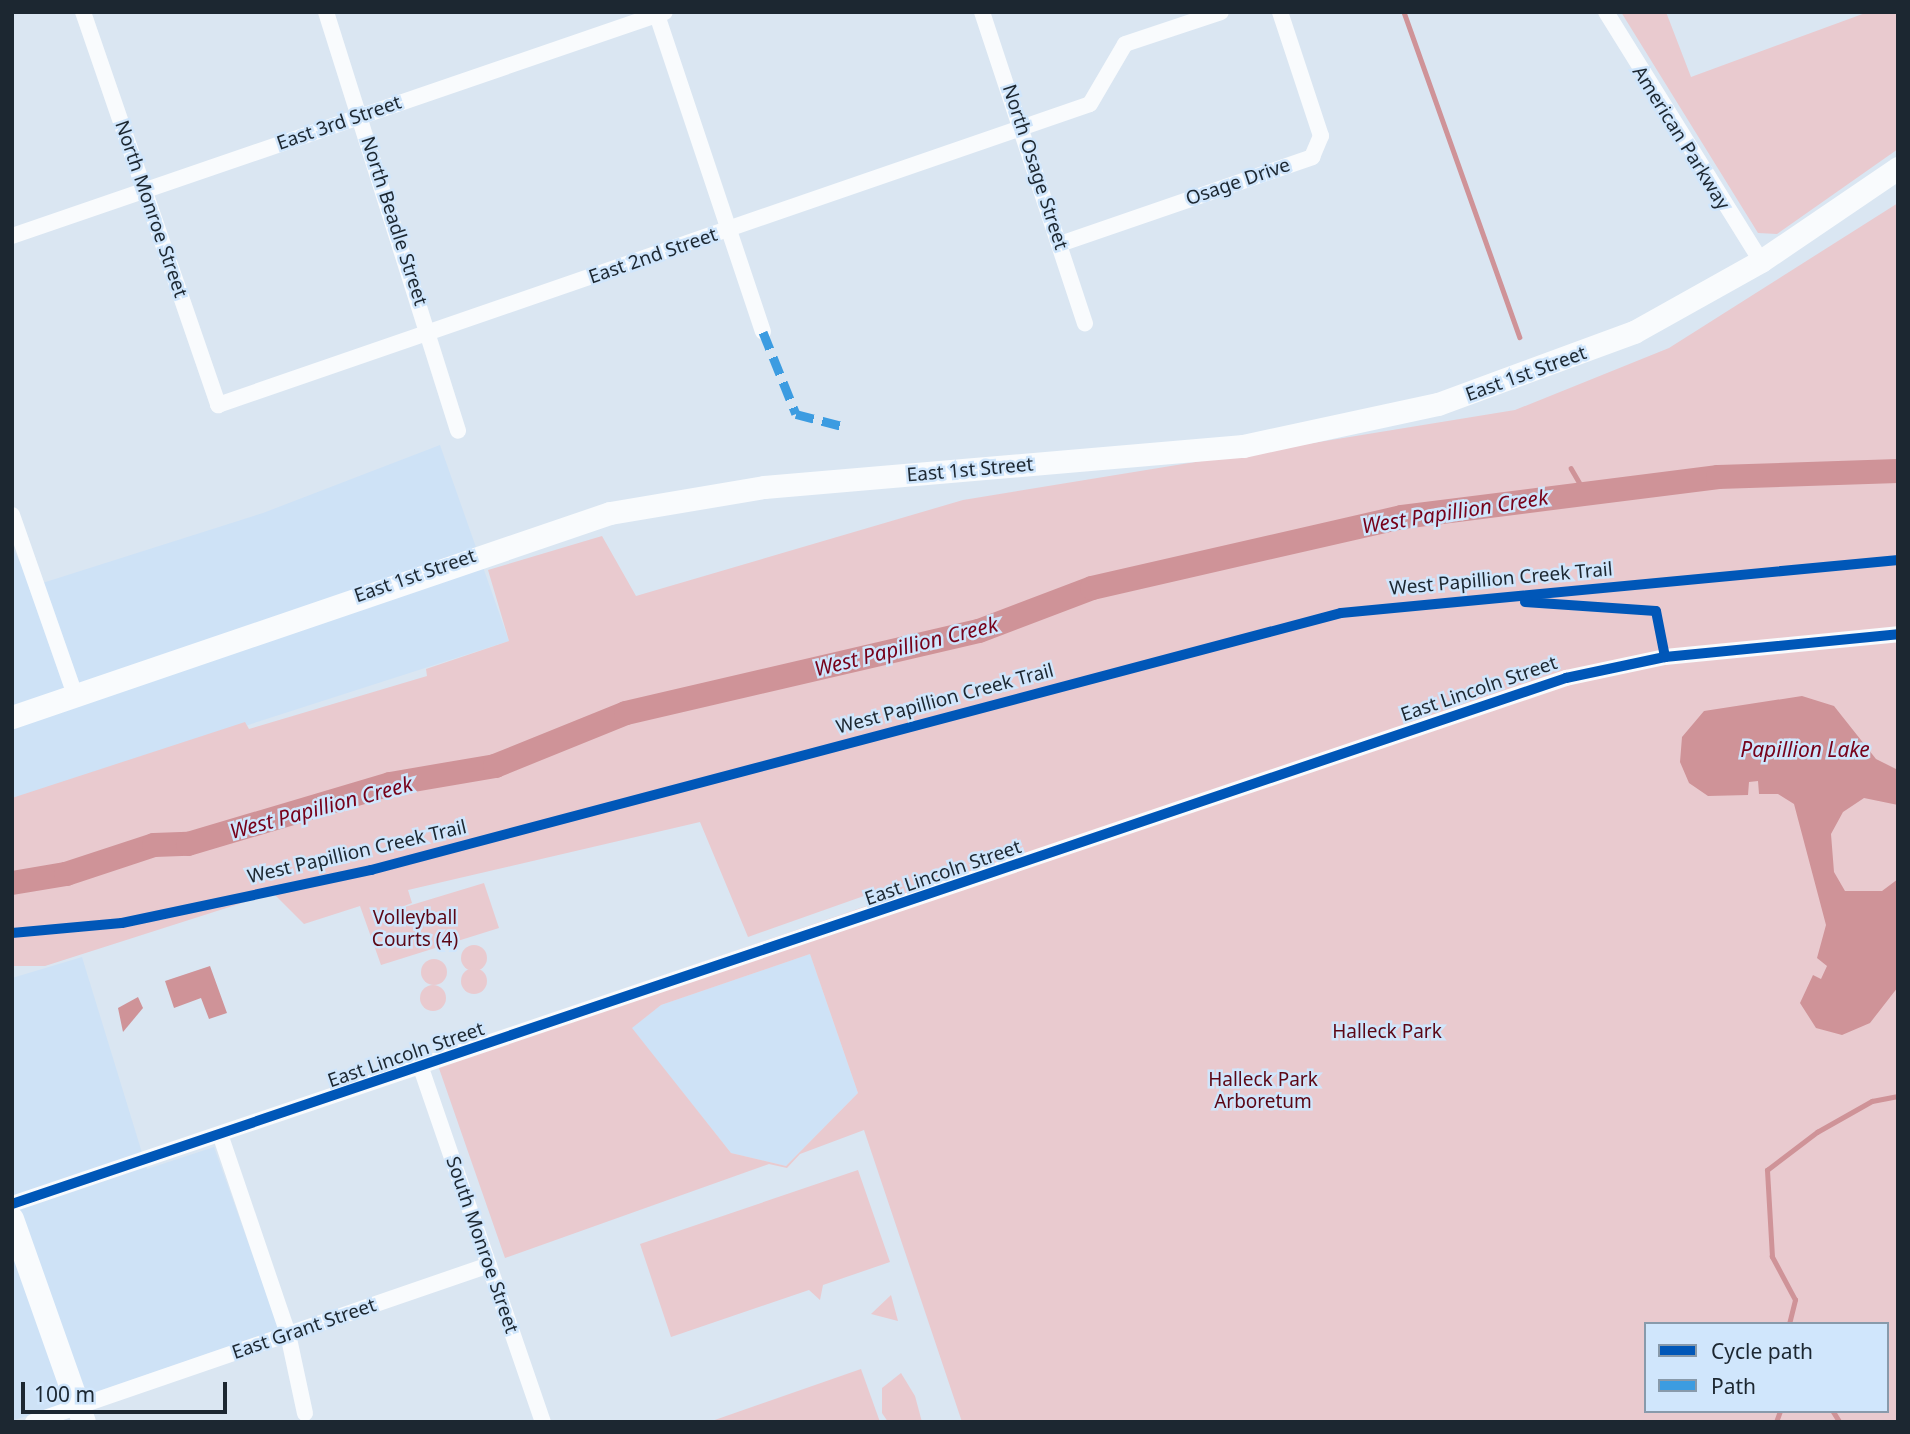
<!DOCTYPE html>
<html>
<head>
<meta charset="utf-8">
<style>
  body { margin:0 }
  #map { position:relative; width:1910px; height:1434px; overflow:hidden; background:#dae6f2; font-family:"Noto Sans",sans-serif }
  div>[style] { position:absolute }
  .built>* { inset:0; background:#cee2f6 }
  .green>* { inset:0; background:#e9cacf }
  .round { border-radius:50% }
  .water>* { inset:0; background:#cf9398 }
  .stream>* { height:4.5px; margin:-2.25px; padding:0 2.25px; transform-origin:2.25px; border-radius:2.25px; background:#cf9398 }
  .river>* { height:24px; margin:-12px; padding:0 12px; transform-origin:12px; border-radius:12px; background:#cf9398 }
  .minor>* { height:16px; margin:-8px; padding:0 8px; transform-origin:8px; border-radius:8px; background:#f9fbfd }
  .secondary>* { height:23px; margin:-11.5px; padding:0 11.5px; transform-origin:11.5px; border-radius:11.5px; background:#f9fbfd }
  .primary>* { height:24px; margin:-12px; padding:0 12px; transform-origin:12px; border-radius:12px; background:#f9fbfd }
  .quiet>* { height:9px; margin-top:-4.5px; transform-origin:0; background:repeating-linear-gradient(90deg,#3c9ce1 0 18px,transparent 0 27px) }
  .cycleway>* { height:10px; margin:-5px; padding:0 5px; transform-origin:5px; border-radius:5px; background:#0057b8 }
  span { translate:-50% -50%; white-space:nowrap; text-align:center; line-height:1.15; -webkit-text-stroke:5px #d0e6fc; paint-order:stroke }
  .street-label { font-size:19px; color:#1c2731 }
  .park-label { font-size:19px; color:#5c0715 }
  .water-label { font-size:21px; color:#77021a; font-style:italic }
  .frame { position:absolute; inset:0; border:14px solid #1c2731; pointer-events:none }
  .legend { position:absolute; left:1644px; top:1322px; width:245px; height:91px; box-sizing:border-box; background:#d0e6fc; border:2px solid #889aab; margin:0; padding:9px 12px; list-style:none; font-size:21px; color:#1c2731 }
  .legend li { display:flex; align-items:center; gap:14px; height:35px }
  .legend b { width:35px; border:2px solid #889aab }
  .scale { position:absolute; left:21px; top:1382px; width:206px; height:32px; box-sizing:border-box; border:4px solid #1c2731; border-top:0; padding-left:9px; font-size:21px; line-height:24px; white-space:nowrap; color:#1c2731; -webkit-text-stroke:5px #d0e6fc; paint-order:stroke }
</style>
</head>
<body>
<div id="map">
  <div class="built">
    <i style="clip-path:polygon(440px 445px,509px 641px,12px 801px,12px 547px,33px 586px,263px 513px)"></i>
    <i style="clip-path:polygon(810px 954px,858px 1093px,786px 1166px,731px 1153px,631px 1028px,661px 1005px)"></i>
    <i style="clip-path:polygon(82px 957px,147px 1169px,214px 1147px,279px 1329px,12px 1421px,12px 978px)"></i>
  </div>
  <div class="green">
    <i style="clip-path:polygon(1621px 12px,1666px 12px,1691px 77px,1868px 12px,1898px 12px,1898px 149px,1777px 234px,1758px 233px)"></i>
    <i style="clip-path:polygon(evenodd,1898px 203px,1898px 1422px,962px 1422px,864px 1130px,800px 1154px,787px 1168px,769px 1164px,505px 1258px,434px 1054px,881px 901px,878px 891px,748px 937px,700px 822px,408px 890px,412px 903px,385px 913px,484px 883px,499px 928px,381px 965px,360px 906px,304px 924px,273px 893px,45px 966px,12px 966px,12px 798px,245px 722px,249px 729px,427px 676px,426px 669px,509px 641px,488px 570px,602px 536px,636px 596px,963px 500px,1515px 410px,1669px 348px,1898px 203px,810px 954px,858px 1093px,786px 1166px,731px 1153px,632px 1028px,661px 1005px,810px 954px,1898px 203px,1646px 1324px,1887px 1324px,1887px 1411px,1646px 1411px,1646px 1324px)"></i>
    <i class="round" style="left:461px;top:945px;width:26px;height:26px"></i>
    <i class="round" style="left:421px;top:959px;width:26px;height:26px"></i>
    <i class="round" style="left:461px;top:968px;width:26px;height:26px"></i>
    <i class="round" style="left:420px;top:985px;width:26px;height:26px"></i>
    <i style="clip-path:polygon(858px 1170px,890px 1262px,823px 1285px,820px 1300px,809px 1290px,671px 1337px,640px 1244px)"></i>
    <i style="clip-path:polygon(891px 1295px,898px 1321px,871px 1314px)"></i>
    <i style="clip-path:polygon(861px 1369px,880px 1422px,709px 1422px)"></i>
    <i style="clip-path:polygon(901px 1373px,915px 1396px,922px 1422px,888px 1422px,882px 1413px,882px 1388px)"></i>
  </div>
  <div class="water">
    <i style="clip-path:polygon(1802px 696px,1834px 706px,1876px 759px,1898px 770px,1898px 805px,1864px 798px,1843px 812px,1831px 834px,1834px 872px,1845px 891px,1882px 891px,1898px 879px,1898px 987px,1870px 1023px,1842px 1035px,1816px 1028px,1800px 1003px,1813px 975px,1821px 979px,1827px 966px,1817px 958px,1826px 925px,1794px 804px,1778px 794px,1759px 794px,1758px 781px,1749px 782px,1748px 795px,1708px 796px,1689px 783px,1680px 762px,1682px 737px,1704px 711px)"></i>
    <i style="clip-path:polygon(210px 966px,227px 1013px,209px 1019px,201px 998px,174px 1008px,165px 981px)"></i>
    <i style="clip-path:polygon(138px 997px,143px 1008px,123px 1032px,118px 1008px)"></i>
  </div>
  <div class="stream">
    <i style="left:1404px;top:12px;width:345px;rotate:70.4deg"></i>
    <i style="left:1571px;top:468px;width:28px;rotate:60deg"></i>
    <i style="left:1789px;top:1324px;width:25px;rotate:-76deg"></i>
    <i style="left:1795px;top:1300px;width:49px;rotate:-118.1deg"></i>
    <i style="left:1772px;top:1257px;width:87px;rotate:-93.3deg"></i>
    <i style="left:1767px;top:1170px;width:63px;rotate:-37.2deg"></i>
    <i style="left:1817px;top:1132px;width:63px;rotate:-29.4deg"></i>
    <i style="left:1872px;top:1101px;width:26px;rotate:-11deg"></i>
    <i style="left:1833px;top:1411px;width:13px;rotate:58deg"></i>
    <i style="left:1776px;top:1422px;width:12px;rotate:-70deg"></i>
  </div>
  <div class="river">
    <i style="left:12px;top:883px;width:55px;rotate:-9.5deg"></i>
    <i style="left:66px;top:874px;width:93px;rotate:-18.2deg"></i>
    <i style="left:154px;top:845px;width:34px;rotate:-2deg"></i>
    <i style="left:188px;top:844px;width:211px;rotate:-16.5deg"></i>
    <i style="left:390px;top:784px;width:107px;rotate:-9.7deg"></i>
    <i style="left:495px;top:766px;width:141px;rotate:-22deg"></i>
    <i style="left:626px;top:713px;width:362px;rotate:-13.1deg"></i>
    <i style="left:979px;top:631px;width:121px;rotate:-20.8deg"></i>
    <i style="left:1092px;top:588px;width:318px;rotate:-12.9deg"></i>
    <i style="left:1402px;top:517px;width:319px;rotate:-7.2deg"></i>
    <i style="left:1718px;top:477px;width:180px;rotate:-1.9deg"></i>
  </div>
  <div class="minor">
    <i style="left:83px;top:12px;width:416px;rotate:71deg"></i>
    <i style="left:218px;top:405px;width:922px;rotate:-19.04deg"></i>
    <i style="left:1090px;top:104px;width:69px;rotate:-59.7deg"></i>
    <i style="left:1125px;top:44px;width:101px;rotate:-18.4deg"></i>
    <i style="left:326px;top:12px;width:439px;rotate:72.5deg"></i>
    <i style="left:656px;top:12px;width:337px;rotate:71.5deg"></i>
    <i style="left:982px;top:12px;width:328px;rotate:71.7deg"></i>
    <i style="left:1606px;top:12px;width:293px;rotate:58.1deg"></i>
    <i style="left:12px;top:236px;width:690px;rotate:-18.93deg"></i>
    <i style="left:1060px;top:244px;width:267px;rotate:-19deg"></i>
    <i style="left:1312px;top:157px;width:23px;rotate:-67deg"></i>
    <i style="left:1321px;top:136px;width:131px;rotate:-108.3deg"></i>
    <i style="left:12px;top:515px;width:191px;rotate:70.7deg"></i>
    <i style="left:421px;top:1068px;width:374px;rotate:71deg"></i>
    <i style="left:221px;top:1137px;width:208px;rotate:71.2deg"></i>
    <i style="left:288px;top:1334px;width:81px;rotate:77.9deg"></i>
    <i style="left:12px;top:1204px;width:1641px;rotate:-18.7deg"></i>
    <i style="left:1566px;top:678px;width:101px;rotate:-12deg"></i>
    <i style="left:1665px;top:657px;width:234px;rotate:-5.6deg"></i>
    <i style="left:33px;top:1422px;width:482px;rotate:-19deg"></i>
  </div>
  <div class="secondary">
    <i style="left:12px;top:717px;width:632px;rotate:-18.84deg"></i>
    <i style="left:610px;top:513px;width:156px;rotate:-9.6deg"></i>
    <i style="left:764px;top:487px;width:481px;rotate:-4.9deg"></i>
    <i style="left:1243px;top:446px;width:199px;rotate:-12.2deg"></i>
    <i style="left:1438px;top:404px;width:209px;rotate:-20.2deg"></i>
    <i style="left:1634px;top:332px;width:145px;rotate:-29.2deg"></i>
    <i style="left:1761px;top:261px;width:166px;rotate:-34.2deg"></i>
  </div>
  <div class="primary">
    <i style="left:12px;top:1219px;width:215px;rotate:70.5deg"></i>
  </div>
  <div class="quiet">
    <i style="left:763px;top:332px;width:88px;rotate:68.1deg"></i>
    <i style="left:796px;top:414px;width:48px;rotate:14.6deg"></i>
  </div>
  <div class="cycleway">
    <i style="left:1525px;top:602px;width:131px;rotate:3.9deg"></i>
    <i style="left:1656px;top:611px;width:47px;rotate:78.9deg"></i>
    <i style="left:12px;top:933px;width:110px;rotate:-5.2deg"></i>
    <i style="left:122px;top:923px;width:255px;rotate:-12deg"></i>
    <i style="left:371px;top:870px;width:1003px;rotate:-14.84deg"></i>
    <i style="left:1341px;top:613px;width:560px;rotate:-5.44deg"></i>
    <i style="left:12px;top:1204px;width:1641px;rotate:-18.7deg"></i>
    <i style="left:1566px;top:678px;width:101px;rotate:-12deg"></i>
    <i style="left:1665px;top:657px;width:234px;rotate:-5.6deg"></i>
  </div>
  <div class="street-label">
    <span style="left:339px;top:123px;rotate:-19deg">East 3rd Street</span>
    <span style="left:1681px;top:138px;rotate:58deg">American Parkway</span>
    <span style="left:1035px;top:167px;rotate:72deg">North Osage Street</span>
    <span style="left:1238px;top:182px;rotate:-19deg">Osage Drive</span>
    <span style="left:151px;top:209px;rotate:71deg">North Monroe Street</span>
    <span style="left:394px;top:221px;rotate:72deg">North Beadle Street</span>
    <span style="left:653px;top:256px;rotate:-19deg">East 2nd Street</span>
    <span style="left:1526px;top:374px;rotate:-20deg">East 1st Street</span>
    <span style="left:970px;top:470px;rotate:-5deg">East 1st Street</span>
    <span style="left:415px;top:576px;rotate:-19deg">East 1st Street</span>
    <span style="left:1501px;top:579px;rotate:-5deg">West Papillion Creek Trail</span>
    <span style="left:1479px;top:689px;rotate:-19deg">East Lincoln Street</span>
    <span style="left:945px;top:699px;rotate:-15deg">West Papillion Creek Trail</span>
    <span style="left:357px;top:852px;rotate:-13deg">West Papillion Creek Trail</span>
    <span style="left:943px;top:873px;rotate:-19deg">East Lincoln Street</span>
    <span style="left:406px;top:1055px;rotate:-19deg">East Lincoln Street</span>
    <span style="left:482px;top:1245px;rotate:71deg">South Monroe Street</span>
    <span style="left:304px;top:1329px;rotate:-19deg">East Grant Street</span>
  </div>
  <div class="park-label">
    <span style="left:415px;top:929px">Volleyball<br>Courts (4)</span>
    <span style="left:1387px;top:1032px">Halleck Park</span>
    <span style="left:1263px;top:1091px">Halleck Park<br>Arboretum</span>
  </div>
  <div class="water-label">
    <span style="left:1455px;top:511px;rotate:-9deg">West Papillion Creek</span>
    <span style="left:906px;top:646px;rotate:-14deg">West Papillion Creek</span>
    <span style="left:1805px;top:749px">Papillion Lake</span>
    <span style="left:321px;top:807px;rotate:-15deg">West Papillion Creek</span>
  </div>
  <div class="frame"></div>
  <ul class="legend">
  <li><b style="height:9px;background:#0057b8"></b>Cycle path</li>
  <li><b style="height:9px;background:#3c9ce1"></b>Path</li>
  </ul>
  <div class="scale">100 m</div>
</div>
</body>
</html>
